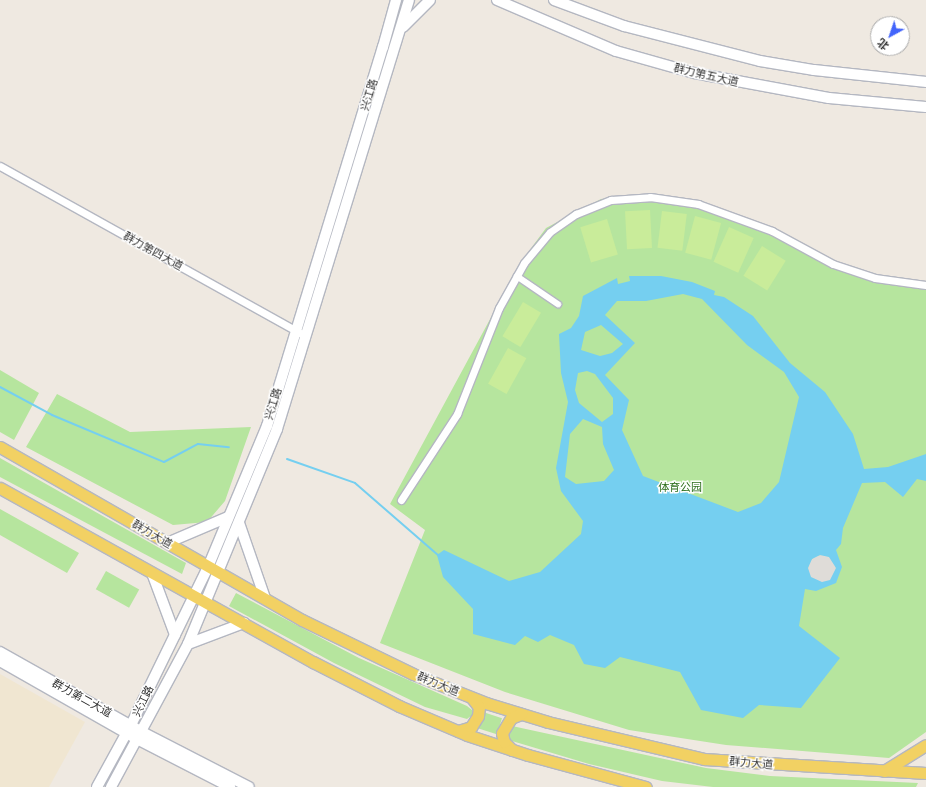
<!DOCTYPE html>
<html>
<head>
<meta charset="utf-8">
<style>
  body { margin:0 }
  #map { position:relative; width:926px; height:787px; overflow:hidden; background:#efe9e1; font-family:"IBM Plex Sans","Noto Sans SC",sans-serif }
  div>[style] { position:absolute }
  .education>* { inset:0; background:#f0e6d1 }
  .green>* { inset:0; background:#b6e59e; transform-origin:0 0 }
  .pitch>* { inset:0; background:#c9ec9a; transform-origin:0 0 }
  .plaza>* { inset:0; background:#dfdcd8 }
  .round { border-radius:50% }
  .water>* { inset:0; background:#75cff0 }
  .stream>* { height:2px; margin:-1px; padding:0 1px; transform-origin:1px; border-radius:1px; background:#75cff0 }
  .roads { filter:drop-shadow(1px 0 #b4b7c1) drop-shadow(-1px 0 #b4b7c1) drop-shadow(0 1px #b4b7c1) drop-shadow(0 -1px #b4b7c1) }
  .pedestrian>* { height:5.5px; margin:-2.75px; padding:0 2.75px; transform-origin:2.75px; border-radius:2.75px; background:#fff }
  .minor>* { height:7px; margin:-3.5px; padding:0 3.5px; transform-origin:3.5px; border-radius:3.5px; background:#fff }
  .secondary>* { height:10px; margin:-5px; padding:0 5px; transform-origin:5px; border-radius:5px; background:#fff }
  .primary>* { height:11px; margin:-5.5px; padding:0 5.5px; transform-origin:5.5px; border-radius:5.5px; background:#f2d163 }
  span { translate:-50% -50%; white-space:nowrap; text-align:center; line-height:1.15; -webkit-text-stroke:3px #fff; paint-order:stroke }
  .street-label { font-size:11px; color:#2e2e2e }
  .park-label { font-size:11px; color:#2c6e1b }
  .north { position:absolute; left:870px; top:16px; width:40px; height:40px; box-sizing:border-box; background:#fff; border:1px solid #ababab; border-radius:50%; rotate:220deg; font-size:11px; font-weight:700; line-height:16px; text-align:center; color:#2e2e2e }
  .north::after { content:''; display:block; margin:auto; width:14px; height:18px; background:#4264fb; clip-path:polygon(50% 0,100% 100%,50% 72%,0 100%) }
</style>
</head>
<body>
<div id="map">
  <div class="education">
    <i style="clip-path:polygon(0 674px,85px 722px,49px 787px,0 787px)"></i>
  </div>
  <div class="green">
    <i style="clip-path:polygon(648px 194px,711px 209px,779px 232px,835px 269px,879px 283px,926px 289px,926px 732px,889px 758px,726px 745px,629px 730px,505px 692px,380px 643px,425px 530px,390px 504px,521px 262px,546px 228px,601px 199px)"></i>
    <i style="clip-path:polygon(0 370px,39px 393px,14px 440px,0 432px)"></i>
    <i style="clip-path:polygon(57px 394px,130px 432px,251px 427px,225px 501px,207px 522px,173px 525px,26px 447px)"></i>
    <i style="clip-path:polygon(0 458px,186px 563px,182px 574px,0 477px)"></i>
    <i style="clip-path:polygon(0 509px,79px 553px,67px 573px,0 535px)"></i>
    <i style="left:106px;top:571px;width:38px;height:21px;rotate:29deg"></i>
    <i style="clip-path:polygon(236px 593px,359px 658px,467px 706px,472px 710px,472px 715px,467px 719px,425px 707px,334px 663px,229px 606px)"></i>
    <i style="left:483px;top:712px;width:20px;height:17px;rotate:18deg"></i>
    <i style="clip-path:polygon(512px 726px,706px 768px,770px 776px,918px 783px,916px 787px,713px 787px,662px 781px,589px 764px,512px 741px,507px 737px)"></i>
  </div>
  <div class="pitch">
    <i style="left:650px;top:210px;width:38px;height:25px;rotate:87deg"></i>
    <i style="left:662px;top:211px;width:25px;height:37px;rotate:7deg"></i>
    <i style="left:695px;top:216px;width:27px;height:38px;rotate:15deg"></i>
    <i style="left:607px;top:219px;width:37px;height:28px;rotate:73deg"></i>
    <i style="left:729px;top:227px;width:27px;height:38px;rotate:24deg"></i>
    <i style="left:762px;top:246px;width:28px;height:35px;rotate:32deg"></i>
    <i style="left:523px;top:302px;width:21px;height:40px;rotate:31deg"></i>
    <i style="left:508px;top:348px;width:21px;height:41px;rotate:29deg"></i>
  </div>
  <div class="plaza">
    <i class="round" style="left:808px;top:555px;width:28px;height:28px"></i>
  </div>
  <div class="water">
    <i style="clip-path:polygon(evenodd,629px 276px,661px 276px,692px 282px,715px 291px,714px 295px,724px 297px,753px 316px,790px 363px,825px 392px,853px 434px,864px 469px,888px 467px,926px 454px,926px 481px,917px 479px,903px 497px,885px 482px,862px 483px,843px 528px,841px 544px,836px 550px,842px 567px,836px 583px,816px 591px,805px 589px,799px 626px,840px 658px,801px 708px,759px 705px,743px 718px,701px 710px,680px 672px,620px 657px,605px 668px,584px 664px,574px 645px,550px 635px,538px 642px,525px 636px,515px 645px,473px 634px,473px 609px,443px 577px,437px 555px,444px 550px,509px 581px,540px 572px,581px 534px,583px 521px,561px 491px,556px 468px,568px 402px,561px 373px,559px 334px,571px 328px,579px 316px,583px 296px,617px 278px,618px 284px,630px 281px,629px 276px,683px 294px,702px 299px,747px 345px,784px 372px,799px 397px,779px 482px,761px 503px,738px 512px,643px 476px,622px 430px,629px 400px,605px 375px,635px 343px,605px 315px,617px 301px,646px 301px,683px 294px,629px 276px,601px 325px,623px 344px,612px 353px,600px 356px,581px 350px,585px 332px,601px 325px,629px 276px,587px 371px,595px 374px,613px 398px,613px 414px,602px 422px,579px 403px,575px 390px,578px 373px,587px 371px,629px 276px,583px 419px,602px 427px,603px 444px,614px 470px,604px 481px,576px 484px,565px 477px,570px 434px,583px 419px,629px 276px,820px 555px,829px 557px,836px 568px,830px 580px,822px 582px,811px 577px,808px 568px,812px 559px,820px 555px)"></i>
  </div>
  <div class="stream">
    <i style="left:0;top:387px;width:59px;rotate:28.3deg"></i>
    <i style="left:52px;top:415px;width:121px;rotate:22.8deg"></i>
    <i style="left:164px;top:462px;width:38px;rotate:-28deg"></i>
    <i style="left:198px;top:444px;width:31px;rotate:6deg"></i>
    <i style="left:287px;top:459px;width:72px;rotate:19.4deg"></i>
    <i style="left:355px;top:483px;width:111px;rotate:41deg"></i>
  </div>
  <div class="roads">
    <div class="pedestrian">
      <i style="left:517px;top:276px;width:50px;rotate:34.3deg"></i>
    </div>
    <div class="minor">
      <i style="left:0;top:166px;width:350px;rotate:29.1deg"></i>
      <i style="left:401px;top:500px;width:103px;rotate:-56.9deg"></i>
      <i style="left:457px;top:414px;width:114px;rotate:-68.4deg"></i>
      <i style="left:499px;top:308px;width:51px;rotate:-60.9deg"></i>
      <i style="left:524px;top:263px;width:40px;rotate:-50deg"></i>
      <i style="left:550px;top:232px;width:32px;rotate:-35deg"></i>
      <i style="left:576px;top:214px;width:38px;rotate:-22deg"></i>
      <i style="left:611px;top:200px;width:39px;rotate:-4deg"></i>
      <i style="left:650px;top:197px;width:49px;rotate:8.3deg"></i>
      <i style="left:698px;top:204px;width:79px;rotate:20deg"></i>
      <i style="left:772px;top:231px;width:69px;rotate:28.4deg"></i>
      <i style="left:833px;top:264px;width:44px;rotate:18.4deg"></i>
      <i style="left:875px;top:278px;width:51px;rotate:7.8deg"></i>
    </div>
    <div class="secondary">
      <i style="left:497px;top:0;width:129px;rotate:23.2deg"></i>
      <i style="left:616px;top:51px;width:81px;rotate:15.8deg"></i>
      <i style="left:694px;top:73px;width:137px;rotate:10.5deg"></i>
      <i style="left:829px;top:98px;width:97px;rotate:5.3deg"></i>
      <i style="left:554px;top:0;width:75px;rotate:20.4deg"></i>
      <i style="left:624px;top:26px;width:140px;rotate:14.4deg"></i>
      <i style="left:760px;top:61px;width:55px;rotate:9.5deg"></i>
      <i style="left:814px;top:70px;width:113px;rotate:6.1deg"></i>
      <i style="left:403px;top:27px;width:38px;rotate:-45deg"></i>
      <i style="left:239px;top:523px;width:79px;rotate:70.9deg"></i>
      <i style="left:167px;top:543px;width:66px;rotate:-23.1deg"></i>
      <i style="left:152px;top:573px;width:66px;rotate:69.6deg"></i>
      <i style="left:188px;top:644px;width:60px;rotate:-20.6deg"></i>
      <i style="left:0;top:652px;width:163px;rotate:29.4deg"></i>
      <i style="left:142px;top:732px;width:120px;rotate:27.2deg"></i>
      <i style="left:0;top:661px;width:158px;rotate:29.7deg"></i>
      <i style="left:137px;top:739px;width:105px;rotate:27.3deg"></i>
      <i style="left:97px;top:787px;width:71px;rotate:-61.3deg"></i>
      <i style="left:131px;top:725px;width:176px;rotate:-64deg"></i>
      <i style="left:208px;top:567px;width:153px;rotate:-67.3deg"></i>
      <i style="left:267px;top:426px;width:396px;rotate:-73deg"></i>
      <i style="left:383px;top:47px;width:49px;rotate:-74.5deg"></i>
      <i style="left:111px;top:787px;width:162px;rotate:-61.7deg"></i>
      <i style="left:188px;top:644px;width:233px;rotate:-67.5deg"></i>
      <i style="left:277px;top:429px;width:449px;rotate:-72.9deg"></i>
    </div>
    <div class="primary">
      <i style="left:0;top:447px;width:348px;rotate:29.8deg"></i>
      <i style="left:302px;top:620px;width:123px;rotate:25.9deg"></i>
      <i style="left:413px;top:674px;width:79px;rotate:21.7deg"></i>
      <i style="left:486px;top:703px;width:65px;rotate:17deg"></i>
      <i style="left:548px;top:722px;width:160px;rotate:13.3deg"></i>
      <i style="left:704px;top:759px;width:222px;rotate:3.6deg"></i>
      <i style="left:0;top:488px;width:358px;rotate:29.1deg"></i>
      <i style="left:313px;top:662px;width:97px;rotate:27.1deg"></i>
      <i style="left:399px;top:706px;width:74px;rotate:23.1deg"></i>
      <i style="left:467px;top:735px;width:64px;rotate:18.2deg"></i>
      <i style="left:528px;top:755px;width:122px;rotate:15.2deg"></i>
      <i style="left:458px;top:731px;width:14px;rotate:-17deg"></i>
      <i style="left:471px;top:727px;width:13px;rotate:-58deg"></i>
      <i style="left:478px;top:716px;width:9px;rotate:-84deg"></i>
      <i style="left:479px;top:707px;width:11px;rotate:-128deg"></i>
      <i style="left:512px;top:750px;width:11px;rotate:-135deg"></i>
      <i style="left:504px;top:742px;width:9px;rotate:-103deg"></i>
      <i style="left:502px;top:733px;width:17px;rotate:-59deg"></i>
      <i style="left:511px;top:718px;width:11px;rotate:-22deg"></i>
      <i style="left:884px;top:771px;width:49px;rotate:-31.8deg"></i>
    </div>
  </div>
  <div class="street-label">
    <span style="left:706px;top:75px;rotate:13deg">群力第五大道</span>
    <span style="left:369px;top:95px;rotate:-73deg">兴江路</span>
    <span style="left:153px;top:251px;rotate:29deg">群力第四大道</span>
    <span style="left:273px;top:404px;rotate:-73deg">兴江路</span>
    <span style="left:152px;top:534px;rotate:30deg">群力大道</span>
    <span style="left:438px;top:684px;rotate:22deg">群力大道</span>
    <span style="left:82px;top:698px;rotate:29deg">群力第二大道</span>
    <span style="left:143px;top:701px;rotate:-64deg">兴江路</span>
    <span style="left:751px;top:763px;rotate:5deg">群力大道</span>
  </div>
  <div class="park-label">
    <span style="left:680px;top:487px">体育公园</span>
  </div>
  <div class="north">北</div>
</div>
</body>
</html>
